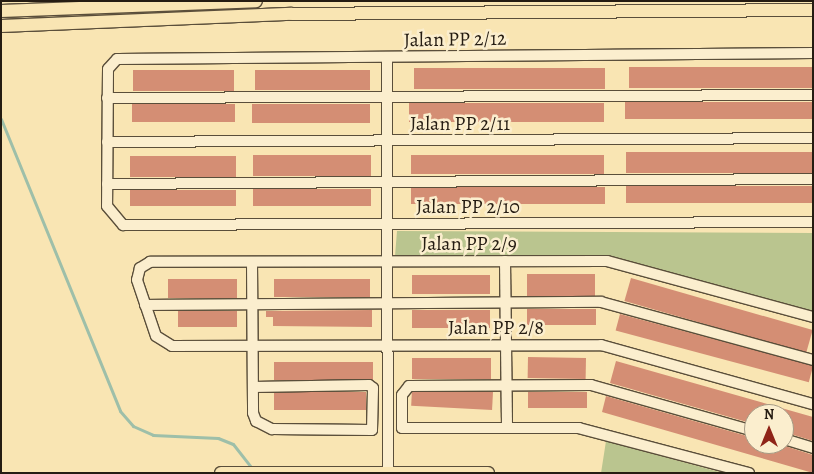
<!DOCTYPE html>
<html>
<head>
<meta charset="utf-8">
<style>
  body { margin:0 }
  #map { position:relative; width:814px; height:474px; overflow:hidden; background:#f9e5b3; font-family:Alegreya,serif }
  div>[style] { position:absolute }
  .green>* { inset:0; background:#bac58f }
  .stream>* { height:3px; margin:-1.5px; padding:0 1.5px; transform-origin:1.5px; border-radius:1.5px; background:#9ebfa9 }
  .building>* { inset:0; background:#d48e74; transform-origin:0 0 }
  .roads { filter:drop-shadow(1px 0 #5a4e3a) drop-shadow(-1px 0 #5a4e3a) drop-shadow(0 1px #5a4e3a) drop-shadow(0 -1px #5a4e3a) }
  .minor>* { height:10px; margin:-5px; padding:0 5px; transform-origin:5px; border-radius:5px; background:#fbeece }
  .major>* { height:12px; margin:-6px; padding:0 6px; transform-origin:6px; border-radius:6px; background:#f9e5b3 }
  span { translate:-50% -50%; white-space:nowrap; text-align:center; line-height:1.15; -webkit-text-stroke:5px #fbeece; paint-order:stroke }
  .street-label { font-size:20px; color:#251c12 }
  .frame { position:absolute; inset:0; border:2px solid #251c12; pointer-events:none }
  .north { position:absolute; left:744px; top:404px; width:50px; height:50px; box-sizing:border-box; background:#fbeece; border:1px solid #a59a83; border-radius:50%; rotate:0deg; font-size:14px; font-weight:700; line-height:20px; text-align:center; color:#251c12 }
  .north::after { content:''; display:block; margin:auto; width:18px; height:22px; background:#8f2418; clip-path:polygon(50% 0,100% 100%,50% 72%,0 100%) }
</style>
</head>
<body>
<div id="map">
  <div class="green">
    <i style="clip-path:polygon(397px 231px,813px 233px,813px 313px,615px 257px,395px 256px)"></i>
    <i style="clip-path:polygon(606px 441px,723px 473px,601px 473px)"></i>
  </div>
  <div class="stream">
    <i style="left:1px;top:119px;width:315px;rotate:67.8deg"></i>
    <i style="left:120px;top:411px;width:20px;rotate:49deg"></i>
    <i style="left:133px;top:426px;width:22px;rotate:24deg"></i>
    <i style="left:153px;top:435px;width:65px;rotate:2.6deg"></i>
    <i style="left:218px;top:438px;width:16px;rotate:22deg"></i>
    <i style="left:233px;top:444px;width:31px;rotate:52deg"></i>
  </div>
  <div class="building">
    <i style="left:813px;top:67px;width:21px;height:184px;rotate:90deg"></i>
    <i style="left:605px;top:68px;width:21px;height:191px;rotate:90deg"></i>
    <i style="left:234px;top:70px;width:21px;height:101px;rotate:90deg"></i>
    <i style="left:255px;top:70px;width:115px;height:20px"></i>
    <i style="left:813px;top:102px;width:17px;height:188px;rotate:90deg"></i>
    <i style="left:604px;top:103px;width:19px;height:195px;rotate:90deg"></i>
    <i style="left:235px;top:104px;width:18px;height:103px;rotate:90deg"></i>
    <i style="left:252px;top:104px;width:118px;height:19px"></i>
    <i style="left:626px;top:152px;width:187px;height:21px"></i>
    <i style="left:253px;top:155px;width:118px;height:21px"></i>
    <i style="left:604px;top:155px;width:19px;height:193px;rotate:90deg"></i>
    <i style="left:130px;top:156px;width:106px;height:21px"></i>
    <i style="left:813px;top:186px;width:17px;height:187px;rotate:90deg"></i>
    <i style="left:605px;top:187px;width:17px;height:194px;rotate:90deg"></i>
    <i style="left:371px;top:189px;width:17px;height:118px;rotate:90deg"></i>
    <i style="left:236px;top:190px;width:16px;height:106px;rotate:90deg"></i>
    <i style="left:527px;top:274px;width:68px;height:22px"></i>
    <i style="left:412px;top:275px;width:78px;height:19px"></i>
    <i style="left:631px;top:278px;width:189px;height:24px;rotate:16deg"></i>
    <i style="left:168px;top:279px;width:69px;height:19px"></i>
    <i style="left:274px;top:279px;width:96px;height:18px"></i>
    <i style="left:527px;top:309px;width:69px;height:16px"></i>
    <i style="clip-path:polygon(372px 310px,372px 327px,273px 326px,273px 317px,266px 317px,266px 311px)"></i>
    <i style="left:412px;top:310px;width:78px;height:18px"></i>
    <i style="left:237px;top:311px;width:16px;height:59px;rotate:90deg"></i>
    <i style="left:620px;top:314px;width:200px;height:17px;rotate:15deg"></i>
    <i style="left:528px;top:357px;width:58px;height:21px;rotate:1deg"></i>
    <i style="left:491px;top:358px;width:21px;height:79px;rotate:90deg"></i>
    <i style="clip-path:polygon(616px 361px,813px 417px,813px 441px,784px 432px,784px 414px,754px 414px,754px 424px,610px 383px)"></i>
    <i style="left:274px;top:362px;width:99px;height:18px"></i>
    <i style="left:366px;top:392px;width:18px;height:92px;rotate:90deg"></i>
    <i style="left:493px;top:392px;width:18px;height:81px;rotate:93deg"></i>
    <i style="left:528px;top:392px;width:59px;height:16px"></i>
    <i style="clip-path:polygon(606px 396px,754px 438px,754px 444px,779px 444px,813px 455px,813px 473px,602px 412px)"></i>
  </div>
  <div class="roads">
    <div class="minor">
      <i style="left:813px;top:53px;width:696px;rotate:179.51deg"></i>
      <i style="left:117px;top:59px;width:13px;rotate:132deg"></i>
      <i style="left:108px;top:69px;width:137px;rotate:90.4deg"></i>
      <i style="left:107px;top:206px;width:25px;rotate:50deg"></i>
      <i style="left:123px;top:225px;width:690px;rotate:-0.25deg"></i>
      <i style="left:387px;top:57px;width:416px;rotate:89.9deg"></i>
      <i style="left:107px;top:98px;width:706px;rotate:-0.24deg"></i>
      <i style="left:107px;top:142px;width:706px;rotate:-0.32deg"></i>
      <i style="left:107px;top:184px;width:706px;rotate:-0.41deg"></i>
      <i style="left:505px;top:261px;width:167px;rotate:89.3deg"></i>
      <i style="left:252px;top:262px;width:151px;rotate:89.6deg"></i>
      <i style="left:253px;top:413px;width:9px;rotate:69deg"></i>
      <i style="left:256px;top:421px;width:18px;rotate:27deg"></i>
      <i style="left:272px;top:429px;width:100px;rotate:0.6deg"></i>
      <i style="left:372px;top:430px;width:42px;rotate:-88.6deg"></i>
      <i style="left:373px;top:388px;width:5px;rotate:-143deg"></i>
      <i style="left:369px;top:385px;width:116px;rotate:179deg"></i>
      <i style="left:145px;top:305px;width:456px;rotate:-0.4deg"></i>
      <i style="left:601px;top:302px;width:220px;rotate:15.3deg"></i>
      <i style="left:813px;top:317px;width:213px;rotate:-164.8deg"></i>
      <i style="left:607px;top:261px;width:457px;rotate:179.9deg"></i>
      <i style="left:150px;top:262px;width:12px;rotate:149deg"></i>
      <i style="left:140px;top:268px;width:12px;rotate:104deg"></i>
      <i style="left:137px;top:280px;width:59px;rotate:71.3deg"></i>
      <i style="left:156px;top:336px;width:19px;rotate:32deg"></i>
      <i style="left:172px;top:346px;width:429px;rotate:-0.1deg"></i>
      <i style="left:601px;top:345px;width:220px;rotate:15.6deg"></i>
      <i style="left:784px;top:439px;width:30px;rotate:17deg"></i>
      <i style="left:749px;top:473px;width:176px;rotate:-165.2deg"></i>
      <i style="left:579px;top:428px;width:177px;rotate:180deg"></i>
      <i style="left:402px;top:428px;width:33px;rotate:-90deg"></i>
      <i style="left:402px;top:395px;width:11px;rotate:-52deg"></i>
      <i style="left:409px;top:386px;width:182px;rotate:-0.3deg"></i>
      <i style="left:591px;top:385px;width:169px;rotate:15.8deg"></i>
    </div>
    <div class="major">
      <i style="left:1px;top:11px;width:255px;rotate:-2.2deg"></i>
      <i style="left:1px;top:26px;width:291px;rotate:-2.4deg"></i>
      <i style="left:292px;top:14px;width:521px;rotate:-0.44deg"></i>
      <i style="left:221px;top:473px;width:267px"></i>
    </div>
  </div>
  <div class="street-label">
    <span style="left:455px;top:39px;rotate:-1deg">Jalan PP 2/12</span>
    <span style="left:460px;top:123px">Jalan PP 2/11</span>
    <span style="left:468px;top:206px">Jalan PP 2/10</span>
    <span style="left:469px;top:243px">Jalan PP 2/9</span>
    <span style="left:496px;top:327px">Jalan PP 2/8</span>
  </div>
  <div class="frame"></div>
  <div class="north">N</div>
</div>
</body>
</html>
